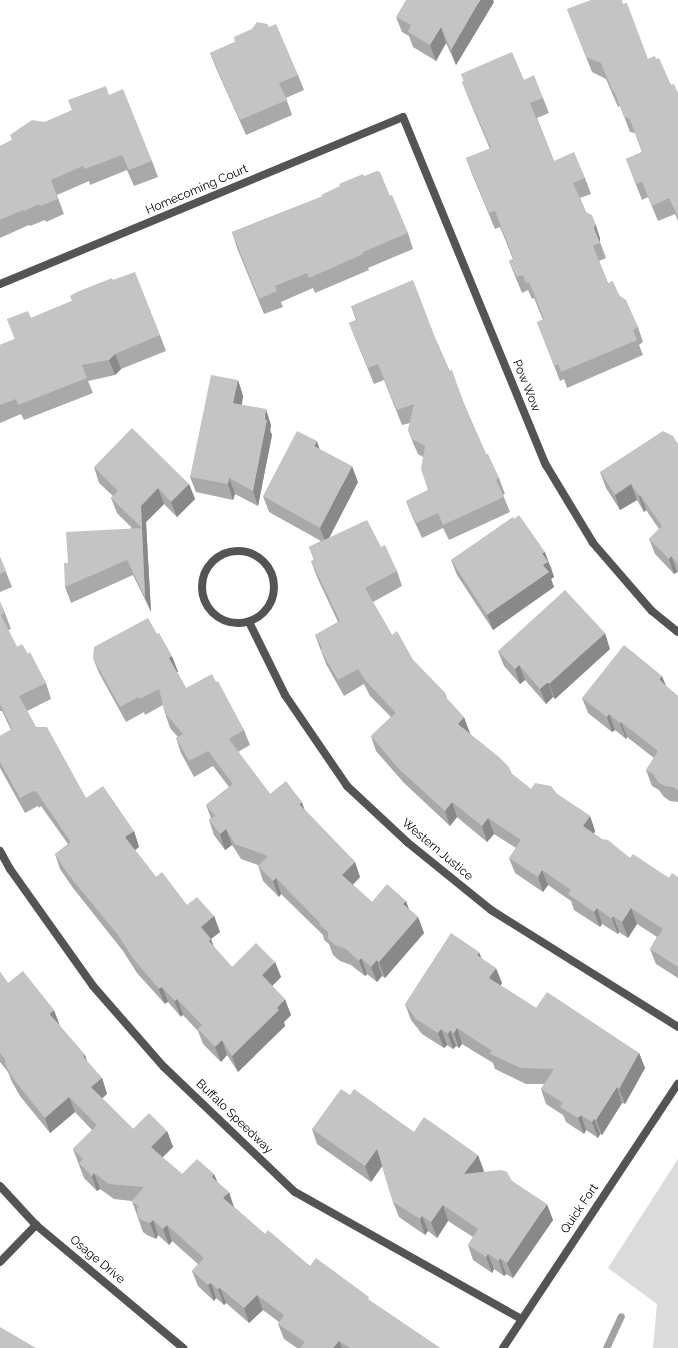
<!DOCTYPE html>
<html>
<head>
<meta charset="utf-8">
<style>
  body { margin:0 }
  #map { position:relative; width:678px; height:1348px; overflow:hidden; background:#fff; font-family:Raleway,sans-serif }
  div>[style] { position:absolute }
  .green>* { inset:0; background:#dbdbdb }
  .stream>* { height:7px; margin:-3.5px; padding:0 3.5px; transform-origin:3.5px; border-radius:3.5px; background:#a2a2a2 }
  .minor>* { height:8px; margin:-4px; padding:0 4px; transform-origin:4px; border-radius:4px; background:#545454 }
  .minor>.ring { margin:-4px; padding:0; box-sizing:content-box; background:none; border:8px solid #545454; border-radius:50% }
  .tertiary>* { height:8px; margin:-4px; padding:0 4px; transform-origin:4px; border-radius:4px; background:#545454 }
  .wall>* { inset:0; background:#a9a9a9 }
  .shaded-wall>* { inset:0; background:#898989; transform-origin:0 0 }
  .building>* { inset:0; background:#c4c4c4 }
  span { translate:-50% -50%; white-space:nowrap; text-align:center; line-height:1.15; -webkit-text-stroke:3px #fff; paint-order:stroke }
  .street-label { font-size:12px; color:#000 }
</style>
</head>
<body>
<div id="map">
  <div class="green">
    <i style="clip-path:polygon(678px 1159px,678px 1348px,653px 1348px,657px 1304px,608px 1268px)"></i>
  </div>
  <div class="stream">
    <i style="left:606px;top:1348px;width:35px;rotate:-65deg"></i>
  </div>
  <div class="minor">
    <i style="left:0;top:284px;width:436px;rotate:-22.5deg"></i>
    <i style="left:403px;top:117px;width:376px;rotate:67.7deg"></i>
    <i style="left:546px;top:465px;width:91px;rotate:58.9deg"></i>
    <i style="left:593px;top:543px;width:90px;rotate:49.1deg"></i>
    <i style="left:652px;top:611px;width:33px;rotate:39deg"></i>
    <i class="ring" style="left:202px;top:551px;width:64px;height:64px"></i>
    <i style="left:249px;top:622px;width:81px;rotate:63.7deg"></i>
    <i style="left:285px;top:695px;width:110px;rotate:55.7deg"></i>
    <i style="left:347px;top:786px;width:82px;rotate:43deg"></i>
    <i style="left:407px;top:842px;width:108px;rotate:39deg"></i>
    <i style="left:491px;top:910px;width:221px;rotate:32deg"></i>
    <i style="left:0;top:851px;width:21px;rotate:61deg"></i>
    <i style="left:10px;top:869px;width:143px;rotate:54.6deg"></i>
    <i style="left:93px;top:986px;width:108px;rotate:48.8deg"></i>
    <i style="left:164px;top:1067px;width:181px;rotate:43.7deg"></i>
    <i style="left:295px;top:1192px;width:259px;rotate:29.3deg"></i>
    <i style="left:0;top:1262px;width:52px;rotate:-45.8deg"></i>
    <i style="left:503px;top:1348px;width:317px;rotate:-56.5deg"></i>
  </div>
  <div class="tertiary">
    <i style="left:0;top:1186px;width:53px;rotate:47.3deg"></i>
    <i style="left:36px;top:1225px;width:192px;rotate:39.9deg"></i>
  </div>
  <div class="wall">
    <i style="clip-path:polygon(494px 2px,456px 65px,446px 43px,436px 61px,413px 47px,409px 36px,402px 32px,396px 17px)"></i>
    <i style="clip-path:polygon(567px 9px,648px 59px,656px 59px,671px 85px,678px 93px,678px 221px,675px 214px,658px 221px,648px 197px,642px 200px,626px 159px,642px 152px,635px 133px,630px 132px,620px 106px,618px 107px,606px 79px,592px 72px)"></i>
    <i style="clip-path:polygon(269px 27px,298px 75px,304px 90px,286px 98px,292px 115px,246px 135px,216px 68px,210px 53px)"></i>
    <i style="clip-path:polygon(461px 74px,524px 80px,543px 98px,549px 113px,537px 118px,554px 161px,585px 178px,591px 194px,580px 198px,586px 212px,600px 238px,600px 242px,606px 258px,599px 261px,608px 283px,619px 295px,638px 327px,643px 342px,639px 345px,643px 355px,567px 388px,564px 379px,560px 381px,537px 322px,543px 320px,534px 298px,532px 299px,528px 290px,522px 293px,515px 276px,509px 261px,513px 259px,500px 227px,495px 229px,472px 174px,466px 158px,490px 149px,468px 97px,462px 82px,464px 81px)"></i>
    <i style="clip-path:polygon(109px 95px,152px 161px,158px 177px,134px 186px,127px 170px,90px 185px,89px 181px,57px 195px,64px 214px,46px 222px,45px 220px,30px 226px,29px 225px,0 238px,0 146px,12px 140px,45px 122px)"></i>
    <i style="clip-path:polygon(364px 176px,390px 196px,408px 233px,413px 249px,368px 268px,369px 270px,315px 293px,313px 288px,281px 302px,283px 307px,264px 314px,237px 248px,232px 232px,321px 197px)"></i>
    <i style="clip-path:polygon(113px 280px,160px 335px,166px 351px,121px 369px,115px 375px,88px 381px,93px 393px,24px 420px,21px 414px,0 423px,0 345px,15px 339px,7px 319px,31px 318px,72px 301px)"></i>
    <i style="clip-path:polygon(351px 306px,436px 340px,486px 454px,499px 478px,505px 494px,503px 495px,510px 512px,449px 540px,443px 528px,422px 538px,412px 516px,406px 501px,428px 490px,423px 457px,418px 454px,414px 445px,408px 430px,410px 423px,402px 425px,384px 380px,374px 384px,355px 338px,349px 323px,356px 320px)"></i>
    <i style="clip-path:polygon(238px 380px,243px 396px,242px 405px,271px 425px,270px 430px,272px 435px,258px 506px,235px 494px,233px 500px,196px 492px,190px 477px)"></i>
    <i style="clip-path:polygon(678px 444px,678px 573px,677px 572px,674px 574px,655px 554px,649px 539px,659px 529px,646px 510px,644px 512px,637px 500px,620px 510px,606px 488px,600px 472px)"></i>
    <i style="clip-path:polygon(94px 467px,189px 484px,195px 499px,177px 517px,164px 504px,146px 522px,151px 612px,133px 575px,71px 603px,65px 587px,68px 563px,132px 528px,117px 513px,111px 498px,113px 496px,99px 483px)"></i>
    <i style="clip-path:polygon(358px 482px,329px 538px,381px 547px,397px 571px,402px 586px,373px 602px,392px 635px,413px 660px,445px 693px,447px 699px,470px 733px,469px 733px,512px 774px,531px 789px,557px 794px,590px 816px,595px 831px,594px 834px,630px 858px,669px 878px,678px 877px,678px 978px,656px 964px,650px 949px,657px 937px,637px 924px,628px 938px,619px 932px,618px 934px,602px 924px,600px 927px,574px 910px,571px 901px,548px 885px,543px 892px,515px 873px,509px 858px,516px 848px,494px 834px,487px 842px,457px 817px,450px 826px,404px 783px,376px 751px,371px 736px,391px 717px,370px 696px,364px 684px,344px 696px,326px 664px,315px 635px,338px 622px,317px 577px,311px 561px,314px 560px,309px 547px,321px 541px,269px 512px,263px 496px)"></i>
    <i style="clip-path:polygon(514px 519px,551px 567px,554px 577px,551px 579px,554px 587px,493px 630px,457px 575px,451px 560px)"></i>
    <i style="clip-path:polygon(0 557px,12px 587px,0 592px)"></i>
    <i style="clip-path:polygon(0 602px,5px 613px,11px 629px,8px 630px,17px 647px,28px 654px,46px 683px,51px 699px,27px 711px,36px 727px,86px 798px,134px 831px,139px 847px,135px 850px,156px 877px,187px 905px,214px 916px,220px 932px,211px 939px,214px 947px,232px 967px,275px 962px,281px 977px,272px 986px,291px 1015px,284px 1022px,285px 1026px,238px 1072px,227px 1055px,221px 1062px,203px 1044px,198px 1031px,183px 1015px,181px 1017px,168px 1002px,165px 1004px,137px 973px,123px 951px,73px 888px,60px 869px,55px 854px,68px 844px,41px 806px,39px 808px,38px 806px,25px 813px,0 768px,0 736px,11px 730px,2px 711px,0 711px)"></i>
    <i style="clip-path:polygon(610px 649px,555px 699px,553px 697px,546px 704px,525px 680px,520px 684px,504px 666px,498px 651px)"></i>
    <i style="clip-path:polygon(93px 658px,178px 672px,177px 672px,186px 688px,244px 730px,250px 745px,238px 752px,270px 794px,304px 809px,355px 862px,360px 877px,353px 885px,372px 902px,406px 901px,409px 909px,418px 917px,424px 933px,385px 978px,382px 976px,377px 982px,367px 974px,365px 976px,351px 965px,340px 961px,333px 955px,329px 944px,324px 940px,323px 935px,281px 894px,279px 897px,263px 881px,258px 865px,241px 859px,232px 845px,225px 850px,214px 835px,209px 820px,211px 818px,206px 805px,229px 787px,213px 766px,194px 777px,181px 753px,176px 738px,178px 737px,170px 728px,165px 713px,163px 705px,145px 715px,144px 712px,126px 722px,99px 673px)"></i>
    <i style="clip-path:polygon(666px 686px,678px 696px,678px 802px,670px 801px,664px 797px,659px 790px,652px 786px,646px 770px,654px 758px,627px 737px,626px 739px,615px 730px,612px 732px,588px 713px,582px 698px)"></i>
    <i style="clip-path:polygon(481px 958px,502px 983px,500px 985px,536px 1008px,639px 1053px,645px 1068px,625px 1104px,622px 1103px,602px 1135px,600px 1134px,598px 1138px,586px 1130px,584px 1134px,566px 1122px,563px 1115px,546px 1104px,541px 1089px,544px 1084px,526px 1084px,495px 1069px,493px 1063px,462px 1044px,459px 1048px,456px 1046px,453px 1049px,447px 1045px,444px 1048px,422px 1034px,411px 1020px,405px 1004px)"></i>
    <i style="clip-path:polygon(0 972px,8px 983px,60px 1026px,85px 1055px,87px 1062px,102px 1078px,107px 1094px,102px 1098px,133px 1129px,167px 1131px,173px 1147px,162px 1157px,182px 1174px,214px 1174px,217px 1181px,234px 1207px,265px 1234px,310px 1266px,370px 1301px,440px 1348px,297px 1348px,284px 1339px,278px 1324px,279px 1322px,263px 1310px,249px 1323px,226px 1303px,224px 1305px,216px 1298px,214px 1301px,198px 1286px,192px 1271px,198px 1264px,172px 1241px,169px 1245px,158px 1235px,156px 1239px,147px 1235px,143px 1232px,132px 1201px,114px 1199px,100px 1189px,97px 1191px,84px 1178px,73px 1149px,92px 1130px,75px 1112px,50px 1133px,20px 1096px,12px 1082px,8px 1072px,0 1062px)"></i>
    <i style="clip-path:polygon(350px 1095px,414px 1132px,484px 1171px,483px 1172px,512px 1181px,553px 1220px,513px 1278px,506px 1274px,504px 1276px,494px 1269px,492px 1273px,473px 1260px,468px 1245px,473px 1237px,448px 1221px,437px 1238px,428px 1231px,425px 1235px,399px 1217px,393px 1202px,382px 1166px,371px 1182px,317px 1144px,312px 1129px)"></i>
  </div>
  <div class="shaded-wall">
    <i style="clip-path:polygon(480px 0,493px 0,494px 2px,456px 65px,451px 50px)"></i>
    <i style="clip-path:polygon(441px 27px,446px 43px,436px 61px,430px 45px)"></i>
    <i style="clip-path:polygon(595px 223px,600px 238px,599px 244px,594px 228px)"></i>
    <i style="clip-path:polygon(115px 354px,121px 369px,115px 375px,109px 360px)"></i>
    <i style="clip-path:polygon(238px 380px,243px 396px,239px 418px,233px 403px)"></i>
    <i style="clip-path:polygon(266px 409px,271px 425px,270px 430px,272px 435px,258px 506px,253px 491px)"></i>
    <i style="clip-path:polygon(317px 441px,322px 456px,314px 446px)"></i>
    <i style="clip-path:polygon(352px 466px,358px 482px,326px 544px,320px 528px)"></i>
    <i style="clip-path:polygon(229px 478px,235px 494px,233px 500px,228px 484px)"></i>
    <i style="clip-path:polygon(189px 484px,195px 499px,177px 517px,171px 502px)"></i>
    <i style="clip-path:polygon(631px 484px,637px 500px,620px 510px,615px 495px)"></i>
    <i style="clip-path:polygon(158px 488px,164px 504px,146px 522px,151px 612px,145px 597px,141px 506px)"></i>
    <i style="clip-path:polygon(640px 495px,646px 510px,644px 512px,639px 496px)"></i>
    <i style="clip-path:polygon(545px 552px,554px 577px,551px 579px,554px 587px,493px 630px,487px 615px,543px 565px,542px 553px)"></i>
    <i style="clip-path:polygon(671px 556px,677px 572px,674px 574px,669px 559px)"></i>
    <i style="clip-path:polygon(605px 633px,610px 649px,555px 699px,549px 684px)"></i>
    <i style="left:172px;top:656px;width:17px;height:4px;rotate:69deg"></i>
    <i style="clip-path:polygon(519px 665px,525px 680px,520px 684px,515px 669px)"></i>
    <i style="clip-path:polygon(662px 676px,668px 691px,659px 679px)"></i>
    <i style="clip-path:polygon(548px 682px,553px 697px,546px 704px,540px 689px)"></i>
    <i style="clip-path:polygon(609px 714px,615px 730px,612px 732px,607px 717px)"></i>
    <i style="clip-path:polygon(464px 717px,470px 733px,463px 739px,458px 724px)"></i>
    <i style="clip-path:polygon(621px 722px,627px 737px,626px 739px,620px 723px)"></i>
    <i style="clip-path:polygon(302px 802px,307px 817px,299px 804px)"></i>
    <i style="clip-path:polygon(452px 802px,457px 817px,450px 826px,445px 811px)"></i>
    <i style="clip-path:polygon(590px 816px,595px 831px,588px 842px,583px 826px)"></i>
    <i style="clip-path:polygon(488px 818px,494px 834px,487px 842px,482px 826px)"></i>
    <i style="clip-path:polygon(226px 829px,232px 845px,225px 850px,220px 834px)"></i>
    <i style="clip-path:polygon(134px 831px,139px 847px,131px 853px,125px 837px)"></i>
    <i style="clip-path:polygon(355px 862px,360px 877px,347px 890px,342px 875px)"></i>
    <i style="clip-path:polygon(542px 870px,548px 885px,543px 892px,538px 877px)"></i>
    <i style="clip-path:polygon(276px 878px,281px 894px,279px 897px,273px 881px)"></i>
    <i style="clip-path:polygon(406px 901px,411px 916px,403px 904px)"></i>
    <i style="clip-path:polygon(597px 908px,602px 924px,600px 927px,594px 912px)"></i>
    <i style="clip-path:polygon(631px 908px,637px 924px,628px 938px,622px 922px)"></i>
    <i style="clip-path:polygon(214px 916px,220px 932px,211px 939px,216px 954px,201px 927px)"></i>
    <i style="clip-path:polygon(613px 916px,619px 932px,618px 934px,612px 919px)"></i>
    <i style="clip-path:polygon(418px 917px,424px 933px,385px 978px,379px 962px)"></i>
    <i style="clip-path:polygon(479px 952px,485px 967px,477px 955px)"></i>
    <i style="clip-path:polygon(361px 958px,367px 974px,365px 976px,359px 961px)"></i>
    <i style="clip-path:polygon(377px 960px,382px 976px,377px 982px,371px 967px)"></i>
    <i style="clip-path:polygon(275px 962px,281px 977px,267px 991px,262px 975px)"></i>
    <i style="clip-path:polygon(496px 968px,502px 983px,495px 994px,489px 978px)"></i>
    <i style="left:162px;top:987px;width:16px;height:4px;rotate:68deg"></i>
    <i style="left:177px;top:999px;width:17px;height:3px;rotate:69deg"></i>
    <i style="clip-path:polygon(285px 999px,291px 1015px,284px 1022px,285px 1026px,238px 1072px,232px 1056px,277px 1008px)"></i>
    <i style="clip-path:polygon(54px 1010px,60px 1026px,49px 1014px)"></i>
    <i style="clip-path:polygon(457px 1028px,462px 1044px,459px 1048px,454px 1033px)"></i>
    <i style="clip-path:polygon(441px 1029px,447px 1045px,444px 1048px,438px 1033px)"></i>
    <i style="clip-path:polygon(450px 1030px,456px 1046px,453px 1049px,448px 1034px)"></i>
    <i style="clip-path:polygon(222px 1040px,227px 1055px,221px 1062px,215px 1047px)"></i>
    <i style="clip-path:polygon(639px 1053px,645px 1068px,625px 1104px,619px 1089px)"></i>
    <i style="clip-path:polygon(85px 1055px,90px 1070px,83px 1056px)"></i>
    <i style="clip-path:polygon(102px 1078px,107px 1094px,97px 1103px,91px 1087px)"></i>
    <i style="clip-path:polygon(617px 1087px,622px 1103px,602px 1135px,596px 1120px)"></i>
    <i style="clip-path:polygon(69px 1097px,75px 1112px,50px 1133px,45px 1118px)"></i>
    <i style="clip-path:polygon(581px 1115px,586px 1130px,584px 1134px,578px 1118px)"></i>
    <i style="clip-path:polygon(594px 1119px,600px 1134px,598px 1138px,592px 1122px)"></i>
    <i style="clip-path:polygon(167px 1131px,173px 1147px,157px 1163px,151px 1147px)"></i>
    <i style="clip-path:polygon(377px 1149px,383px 1165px,371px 1182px,365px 1166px)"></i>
    <i style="clip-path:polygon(478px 1155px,484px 1171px,470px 1190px,464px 1174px)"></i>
    <i style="clip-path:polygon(94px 1173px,100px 1189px,97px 1191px,92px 1176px)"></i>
    <i style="clip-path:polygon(214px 1174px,220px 1189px,212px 1177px)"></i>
    <i style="clip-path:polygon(229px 1192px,234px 1207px,223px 1198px)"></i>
    <i style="clip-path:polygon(547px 1204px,553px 1220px,513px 1278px,507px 1263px)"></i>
    <i style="clip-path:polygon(443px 1205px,448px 1221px,437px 1238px,431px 1222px)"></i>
    <i style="clip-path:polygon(422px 1216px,428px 1231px,425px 1235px,420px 1219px)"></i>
    <i style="clip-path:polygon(153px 1220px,158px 1235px,156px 1239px,150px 1223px)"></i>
    <i style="clip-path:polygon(167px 1225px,172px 1241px,169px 1245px,163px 1229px)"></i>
    <i style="clip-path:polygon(488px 1254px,494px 1269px,492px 1273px,486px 1257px)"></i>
    <i style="clip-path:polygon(500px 1258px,506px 1274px,504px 1276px,499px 1261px)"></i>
    <i style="clip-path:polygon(211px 1283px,216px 1298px,214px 1301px,208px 1285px)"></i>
    <i style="clip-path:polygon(220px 1288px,226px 1303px,224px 1305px,218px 1289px)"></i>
    <i style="clip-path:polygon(257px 1295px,263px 1310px,249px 1323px,244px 1308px)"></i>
    <i style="clip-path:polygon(339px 1341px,342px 1348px,333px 1348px)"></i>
  </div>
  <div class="building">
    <i style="clip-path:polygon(406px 0,480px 0,451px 50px,441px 27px,430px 45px,408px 32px,411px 25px,396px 17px)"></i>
    <i style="clip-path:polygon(591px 0,622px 0,623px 4px,627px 3px,648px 59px,655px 56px,656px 59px,659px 58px,671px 85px,674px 84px,678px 93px,678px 217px,669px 198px,652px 206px,642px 182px,636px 184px,626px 159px,643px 152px,629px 118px,624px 117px,614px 91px,613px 92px,601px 63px,586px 57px,567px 9px)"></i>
    <i style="clip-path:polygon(257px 22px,267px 24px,269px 27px,276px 24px,298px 75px,279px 83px,287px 100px,240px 120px,210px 53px,235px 42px,234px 37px,252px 29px)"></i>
    <i style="clip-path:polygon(512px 52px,524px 80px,534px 75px,543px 98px,530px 103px,554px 161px,574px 152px,585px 178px,573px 183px,586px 212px,592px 215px,595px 223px,594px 228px,600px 243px,593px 246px,608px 283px,613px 281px,619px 295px,626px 300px,638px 327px,633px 330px,637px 340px,561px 372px,558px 364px,554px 366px,537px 322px,544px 319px,529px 282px,526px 283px,523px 275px,517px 277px,509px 261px,514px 259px,495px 211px,489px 213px,466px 158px,491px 148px,462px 82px,464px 81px,461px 74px)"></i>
    <i style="clip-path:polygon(106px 86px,109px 95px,123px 89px,152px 161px,129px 170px,122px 155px,85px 169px,83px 166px,51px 180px,58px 199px,40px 206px,39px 204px,24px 211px,23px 210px,0 220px,0 146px,12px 140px,10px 135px,32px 120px,45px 122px,72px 110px,68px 100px)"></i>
    <i style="clip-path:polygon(377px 171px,380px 172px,390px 196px,392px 195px,408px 233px,363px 252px,363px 254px,309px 278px,307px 273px,275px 286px,277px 291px,259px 299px,232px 232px,322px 197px,321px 195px,340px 186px,339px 184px,363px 174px,364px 176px)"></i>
    <i style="clip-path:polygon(135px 272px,160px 335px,115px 354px,109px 360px,82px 365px,87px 378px,18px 405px,16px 399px,0 405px,0 345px,15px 339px,7px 319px,28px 311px,31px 318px,72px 301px,70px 296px,77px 292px,112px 278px,113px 280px)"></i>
    <i style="clip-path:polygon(413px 280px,436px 340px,449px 371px,452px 370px,458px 387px,468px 414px,486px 454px,488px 454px,499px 478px,496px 480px,504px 497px,443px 525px,438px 513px,416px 523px,406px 501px,428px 490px,421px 469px,425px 446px,412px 439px,408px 430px,414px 404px,397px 410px,378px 364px,368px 368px,349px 323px,357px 320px,351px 306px)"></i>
    <i style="clip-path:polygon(211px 375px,238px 380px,233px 403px,266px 409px,264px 419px,267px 420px,253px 491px,229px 478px,228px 484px,190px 477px)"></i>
    <i style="clip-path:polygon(132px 428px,189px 484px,171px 502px,158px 488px,141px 506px,145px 597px,127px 560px,65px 587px,64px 563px,68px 563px,66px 532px,142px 528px,111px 498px,118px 491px,94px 467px)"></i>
    <i style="clip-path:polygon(297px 431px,317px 441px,314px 446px,352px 466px,320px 528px,263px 496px)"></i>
    <i style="clip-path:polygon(663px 431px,673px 436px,678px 444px,678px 564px,671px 556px,669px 559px,649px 539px,662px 526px,640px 495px,639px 496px,631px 484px,615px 495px,600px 472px)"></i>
    <i style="clip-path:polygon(519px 515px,545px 552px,542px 553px,548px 562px,543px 565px,549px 572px,487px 615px,451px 560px,513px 517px,514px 519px)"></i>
    <i style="clip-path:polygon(367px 520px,381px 547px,385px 545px,397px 571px,365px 588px,392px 635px,397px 631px,413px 660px,445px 693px,444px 695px,464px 717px,458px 724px,499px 757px,509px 767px,512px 774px,531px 789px,535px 783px,551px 786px,557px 794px,590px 816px,583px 826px,602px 839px,608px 840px,630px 858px,633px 854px,669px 878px,672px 873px,678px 877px,678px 967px,650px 949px,663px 929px,631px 908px,622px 922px,613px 916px,612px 919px,597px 908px,594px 912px,568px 894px,571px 890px,542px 870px,538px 877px,509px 858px,521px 840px,488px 818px,482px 826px,452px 802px,445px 811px,398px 768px,371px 736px,396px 713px,365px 680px,358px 669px,338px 680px,320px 649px,322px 648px,315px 635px,340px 621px,311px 561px,315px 560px,309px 547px)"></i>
    <i style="clip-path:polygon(0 557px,6px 571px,0 574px)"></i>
    <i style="clip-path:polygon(565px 590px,605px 633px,549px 684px,548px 682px,540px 689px,519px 665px,515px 669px,498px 651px)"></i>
    <i style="clip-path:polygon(0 602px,5px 613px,1px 615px,17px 647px,22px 644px,28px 654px,30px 652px,46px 683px,19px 696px,36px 727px,47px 727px,86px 798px,103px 786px,134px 831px,125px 837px,156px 877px,162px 872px,187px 905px,197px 897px,214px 916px,201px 927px,211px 939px,209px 941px,232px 967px,256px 943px,275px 962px,262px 975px,285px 999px,277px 1008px,279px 1010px,232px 1056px,222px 1040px,215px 1047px,198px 1029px,202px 1025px,177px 999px,175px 1001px,162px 987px,159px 989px,132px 957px,118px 935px,67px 873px,55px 854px,70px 843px,70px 841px,36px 791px,34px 792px,33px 791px,20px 798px,0 762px,0 736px,12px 729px,0 704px)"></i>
    <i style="clip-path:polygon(148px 618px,157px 634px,159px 633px,172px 656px,169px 658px,186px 688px,212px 674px,216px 682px,218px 681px,244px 730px,229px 739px,270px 794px,286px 781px,302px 802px,299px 804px,355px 862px,342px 875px,372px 902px,387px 884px,406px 901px,403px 904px,418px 917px,379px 962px,377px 960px,371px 967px,361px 958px,359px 961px,346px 949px,335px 945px,328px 939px,328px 932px,319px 924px,320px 923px,276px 878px,273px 881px,258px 866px,268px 856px,235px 844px,226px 829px,220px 834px,209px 820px,215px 816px,206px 805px,233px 784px,208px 751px,189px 761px,176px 738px,183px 734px,165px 713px,159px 689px,140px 699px,138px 697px,120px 707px,93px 658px,94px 647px)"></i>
    <i style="clip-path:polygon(624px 645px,662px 676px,659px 679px,665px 685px,678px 696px,678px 790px,673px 787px,665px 786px,658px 782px,653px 774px,646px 770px,658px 751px,621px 722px,620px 723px,609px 714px,607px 717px,582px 698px)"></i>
    <i style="clip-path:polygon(451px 933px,479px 952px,477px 955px,496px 968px,489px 978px,536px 1008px,547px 992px,639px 1053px,619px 1089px,617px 1087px,596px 1120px,594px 1119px,592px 1122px,581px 1115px,578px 1118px,560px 1107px,563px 1103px,541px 1089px,554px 1069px,521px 1068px,490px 1054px,492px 1051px,457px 1028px,454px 1033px,450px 1030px,448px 1034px,441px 1029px,438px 1033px,416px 1019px,405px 1004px)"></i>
    <i style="clip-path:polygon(23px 971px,54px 1010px,49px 1014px,85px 1055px,83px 1056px,102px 1078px,91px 1087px,133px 1129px,149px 1113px,167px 1131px,151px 1147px,182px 1174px,197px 1159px,214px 1174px,212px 1177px,229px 1192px,223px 1198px,265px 1234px,268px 1230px,310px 1266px,316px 1258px,369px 1297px,368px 1299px,440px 1348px,350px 1348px,339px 1341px,333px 1348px,300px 1348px,305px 1342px,278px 1324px,284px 1315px,257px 1295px,244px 1308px,220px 1288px,218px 1289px,211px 1283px,208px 1285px,192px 1271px,204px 1258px,167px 1225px,163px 1229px,153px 1220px,150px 1223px,141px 1220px,138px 1216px,137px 1209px,139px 1207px,132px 1201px,144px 1187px,109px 1184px,94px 1173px,92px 1176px,79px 1163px,83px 1159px,73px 1149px,97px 1125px,69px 1097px,45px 1118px,15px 1081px,6px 1066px,5px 1059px,0 1053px,0 972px,8px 983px)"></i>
    <i style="clip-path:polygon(341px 1089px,350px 1095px,354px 1089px,414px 1132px,424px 1117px,478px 1155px,464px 1174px,501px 1170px,507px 1172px,512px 1181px,547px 1204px,507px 1263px,500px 1258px,499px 1261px,488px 1254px,486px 1257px,468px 1245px,478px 1229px,443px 1205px,431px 1222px,422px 1216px,420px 1219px,393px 1202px,377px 1149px,365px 1166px,312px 1129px)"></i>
    <i style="clip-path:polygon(0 1327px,36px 1348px,0 1348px)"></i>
  </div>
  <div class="street-label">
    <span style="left:197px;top:190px;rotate:-23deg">Homecoming Court</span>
    <span style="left:526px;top:386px;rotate:68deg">Pow Wow</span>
    <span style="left:437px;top:850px;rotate:40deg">Western Justice</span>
    <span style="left:234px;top:1117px;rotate:44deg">Buffalo Speedway</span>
    <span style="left:580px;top:1209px;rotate:-56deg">Quick Fort</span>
    <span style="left:97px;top:1260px;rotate:40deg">Osage Drive</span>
  </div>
</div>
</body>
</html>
